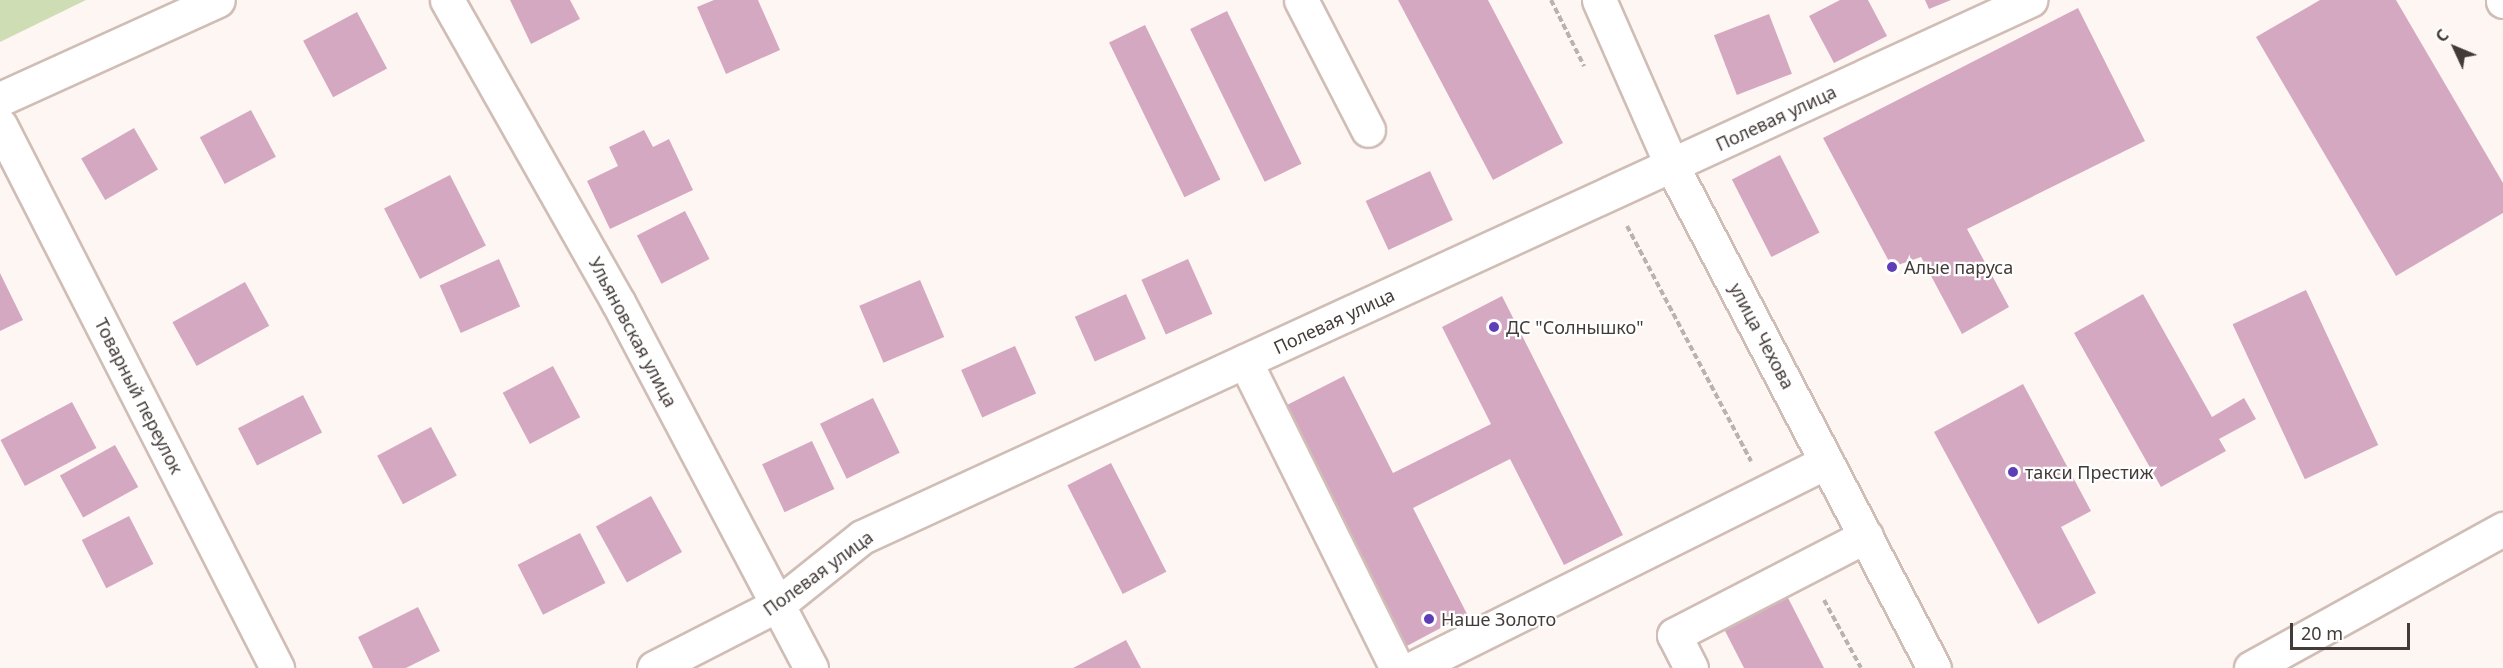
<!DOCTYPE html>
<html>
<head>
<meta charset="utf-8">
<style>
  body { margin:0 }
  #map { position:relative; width:2503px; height:668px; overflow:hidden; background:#fef6f2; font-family:"Noto Sans",sans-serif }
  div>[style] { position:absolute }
  .green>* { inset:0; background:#cfddb5 }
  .building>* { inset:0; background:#d5a8c2; transform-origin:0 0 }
  .path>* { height:4px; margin-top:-2px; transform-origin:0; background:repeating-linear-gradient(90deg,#bab2af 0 6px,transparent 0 9px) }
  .roads { filter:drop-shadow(2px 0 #d0bdb5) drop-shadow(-2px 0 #d0bdb5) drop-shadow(0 2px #d0bdb5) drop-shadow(0 -2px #d0bdb5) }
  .minor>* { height:33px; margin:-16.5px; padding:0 16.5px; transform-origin:16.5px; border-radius:16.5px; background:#fff }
  .major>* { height:33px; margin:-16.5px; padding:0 16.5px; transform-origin:16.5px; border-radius:16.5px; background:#fff }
  .dots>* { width:16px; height:16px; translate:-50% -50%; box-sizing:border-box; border:3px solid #fff; border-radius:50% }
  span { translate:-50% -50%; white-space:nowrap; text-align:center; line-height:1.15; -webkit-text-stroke:4.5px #fff; paint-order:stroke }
  .street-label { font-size:18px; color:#433b38 }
  .poi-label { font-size:18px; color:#433b38 }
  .left { translate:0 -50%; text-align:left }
  .north { position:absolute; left:2425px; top:18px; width:60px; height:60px; -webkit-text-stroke:4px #fff; paint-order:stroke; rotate:314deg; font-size:16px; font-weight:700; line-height:24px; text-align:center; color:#433b38 }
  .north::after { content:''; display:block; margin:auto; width:21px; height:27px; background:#433b38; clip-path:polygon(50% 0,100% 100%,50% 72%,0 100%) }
  .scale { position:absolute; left:2290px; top:623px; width:120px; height:27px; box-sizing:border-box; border:3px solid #433b38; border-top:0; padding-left:8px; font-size:18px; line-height:21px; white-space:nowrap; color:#433b38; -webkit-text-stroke:4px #fff; paint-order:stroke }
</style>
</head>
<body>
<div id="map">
  <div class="green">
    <i style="clip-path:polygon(0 0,86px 0,0 42px)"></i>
  </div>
  <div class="building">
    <i style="clip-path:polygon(510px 0,570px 0,580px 19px,531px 44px)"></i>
    <i style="clip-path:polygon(714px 0,758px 0,780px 50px,726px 74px,697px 7px)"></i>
    <i style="clip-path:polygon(1398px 0,1488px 0,1563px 143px,1493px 180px)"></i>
    <i style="clip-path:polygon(1840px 0,1868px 0,1887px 36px,1834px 63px,1809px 16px)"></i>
    <i style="clip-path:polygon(1925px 0,1951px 0,1929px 9px)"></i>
    <i style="clip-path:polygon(2320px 0,2396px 0,2503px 183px,2503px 213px,2396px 276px,2256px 37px)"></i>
    <i style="clip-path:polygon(2078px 8px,2145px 141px,1967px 229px,2009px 307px,1962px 334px,1921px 257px,1892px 267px,1823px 138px)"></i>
    <i style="left:1227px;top:11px;width:170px;height:41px;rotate:64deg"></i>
    <i style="left:357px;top:12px;width:64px;height:61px;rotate:62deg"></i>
    <i style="left:1769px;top:14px;width:64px;height:59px;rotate:69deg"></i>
    <i style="left:1145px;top:25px;width:172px;height:40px;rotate:64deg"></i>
    <i style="left:251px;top:110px;width:53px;height:58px;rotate:62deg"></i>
    <i style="left:134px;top:128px;width:48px;height:61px;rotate:60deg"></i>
    <i style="clip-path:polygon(644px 130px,653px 147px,669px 139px,693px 190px,610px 229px,587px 181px,618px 166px,609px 147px)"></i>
    <i style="left:1780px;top:155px;width:87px;height:54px;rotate:63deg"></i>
    <i style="left:1430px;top:171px;width:54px;height:71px;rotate:65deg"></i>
    <i style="left:450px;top:175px;width:79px;height:74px;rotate:63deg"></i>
    <i style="left:685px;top:211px;width:54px;height:54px;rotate:63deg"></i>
    <i style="left:499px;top:259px;width:52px;height:65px;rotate:66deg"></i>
    <i style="left:1188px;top:259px;width:60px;height:51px;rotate:66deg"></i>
    <i style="clip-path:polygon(0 273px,23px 320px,0 331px)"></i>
    <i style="left:920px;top:280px;width:62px;height:66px;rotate:67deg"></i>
    <i style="left:245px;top:282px;width:50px;height:83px;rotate:61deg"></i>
    <i style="left:2306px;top:290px;width:171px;height:81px;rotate:65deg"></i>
    <i style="left:1126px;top:294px;width:49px;height:56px;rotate:66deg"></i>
    <i style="clip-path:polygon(2143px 294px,2212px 417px,2244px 398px,2256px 419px,2219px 439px,2226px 451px,2161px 487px,2074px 333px)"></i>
    <i style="clip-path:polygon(1502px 296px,1623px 535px,1564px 565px,1510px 459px,1413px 508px,1467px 614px,1405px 647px,1283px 407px,1344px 376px,1393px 473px,1491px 424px,1442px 327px)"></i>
    <i style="left:1015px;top:346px;width:52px;height:59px;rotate:66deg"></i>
    <i style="left:553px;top:366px;width:58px;height:57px;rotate:62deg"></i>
    <i style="clip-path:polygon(2023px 384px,2091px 511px,2061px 527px,2096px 593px,2038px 624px,1934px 432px)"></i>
    <i style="left:303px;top:395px;width:42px;height:73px;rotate:63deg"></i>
    <i style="left:873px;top:398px;width:61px;height:59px;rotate:64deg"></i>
    <i style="left:72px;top:402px;width:52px;height:81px;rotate:62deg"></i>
    <i style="left:431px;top:427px;width:55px;height:61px;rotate:62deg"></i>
    <i style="left:812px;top:441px;width:53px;height:55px;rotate:65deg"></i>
    <i style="left:115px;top:445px;width:48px;height:63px;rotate:61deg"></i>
    <i style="left:1111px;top:463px;width:122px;height:49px;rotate:63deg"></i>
    <i style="left:651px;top:496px;width:64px;height:63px;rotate:61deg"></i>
    <i style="left:129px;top:516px;width:54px;height:53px;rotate:63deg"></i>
    <i style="left:580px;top:533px;width:56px;height:70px;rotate:63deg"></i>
    <i style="clip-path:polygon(1786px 594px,1824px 668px,1744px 668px,1723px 627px)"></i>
    <i style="clip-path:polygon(418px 607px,440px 651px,406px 668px,373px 668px,358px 637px)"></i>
    <i style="clip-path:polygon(1126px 640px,1141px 668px,1073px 668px)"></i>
  </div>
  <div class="path">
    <i style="left:1551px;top:0;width:74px;rotate:63.4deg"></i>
    <i style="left:1627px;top:226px;width:266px;rotate:62.2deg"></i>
    <i style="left:1824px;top:600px;width:77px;rotate:61.4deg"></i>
  </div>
  <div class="roads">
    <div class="minor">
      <i style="left:447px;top:0;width:347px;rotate:60.5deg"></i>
      <i style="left:618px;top:302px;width:414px;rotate:62.2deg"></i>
      <i style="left:1301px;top:0;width:146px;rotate:62.7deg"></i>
      <i style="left:2503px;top:0;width:1px;rotate:90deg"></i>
      <i style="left:0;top:125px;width:610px;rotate:62.97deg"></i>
      <i style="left:1245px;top:361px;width:343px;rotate:63.7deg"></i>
      <i style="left:654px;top:668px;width:138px;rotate:-27.1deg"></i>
      <i style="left:777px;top:605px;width:109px;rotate:-38.7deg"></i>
      <i style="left:862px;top:537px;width:1286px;rotate:-24.69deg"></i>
      <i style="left:1413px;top:668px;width:462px;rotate:-26.5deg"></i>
      <i style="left:1691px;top:668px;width:37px;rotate:-117deg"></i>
      <i style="left:1674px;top:635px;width:216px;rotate:-27.3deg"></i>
      <i style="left:2251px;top:668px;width:288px;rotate:-28.9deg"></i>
    </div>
    <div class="major">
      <i style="left:1599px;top:0;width:181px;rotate:66.3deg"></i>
      <i style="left:1672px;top:166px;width:566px;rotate:62.44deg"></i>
      <i style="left:0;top:99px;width:239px;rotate:-24.4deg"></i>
    </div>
  </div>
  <div class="dots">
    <i style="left:1892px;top:267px;background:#5e3eb6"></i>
    <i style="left:1494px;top:327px;background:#5e3eb6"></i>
    <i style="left:2013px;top:472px;background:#5e3eb6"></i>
    <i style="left:1429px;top:619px;background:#5e3eb6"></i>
  </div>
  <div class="street-label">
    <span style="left:1776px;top:118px;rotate:-25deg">Полевая улица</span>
    <span style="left:1334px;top:321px;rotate:-25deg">Полевая улица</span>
    <span style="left:633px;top:332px;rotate:62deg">Ульяновская улица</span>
    <span style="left:1762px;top:336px;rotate:62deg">улица Чехова</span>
    <span style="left:139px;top:396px;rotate:63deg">Товарный переулок</span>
    <span style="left:818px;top:573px;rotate:-36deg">Полевая улица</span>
  </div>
  <div class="poi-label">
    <span class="left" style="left:1904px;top:267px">Алые паруса</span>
    <span class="left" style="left:1506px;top:327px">ДС "Солнышко"</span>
    <span class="left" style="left:2025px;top:472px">такси Престиж</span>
    <span class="left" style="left:1441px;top:619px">Наше Золото</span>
  </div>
  <div class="north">С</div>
  <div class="scale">20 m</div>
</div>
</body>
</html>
